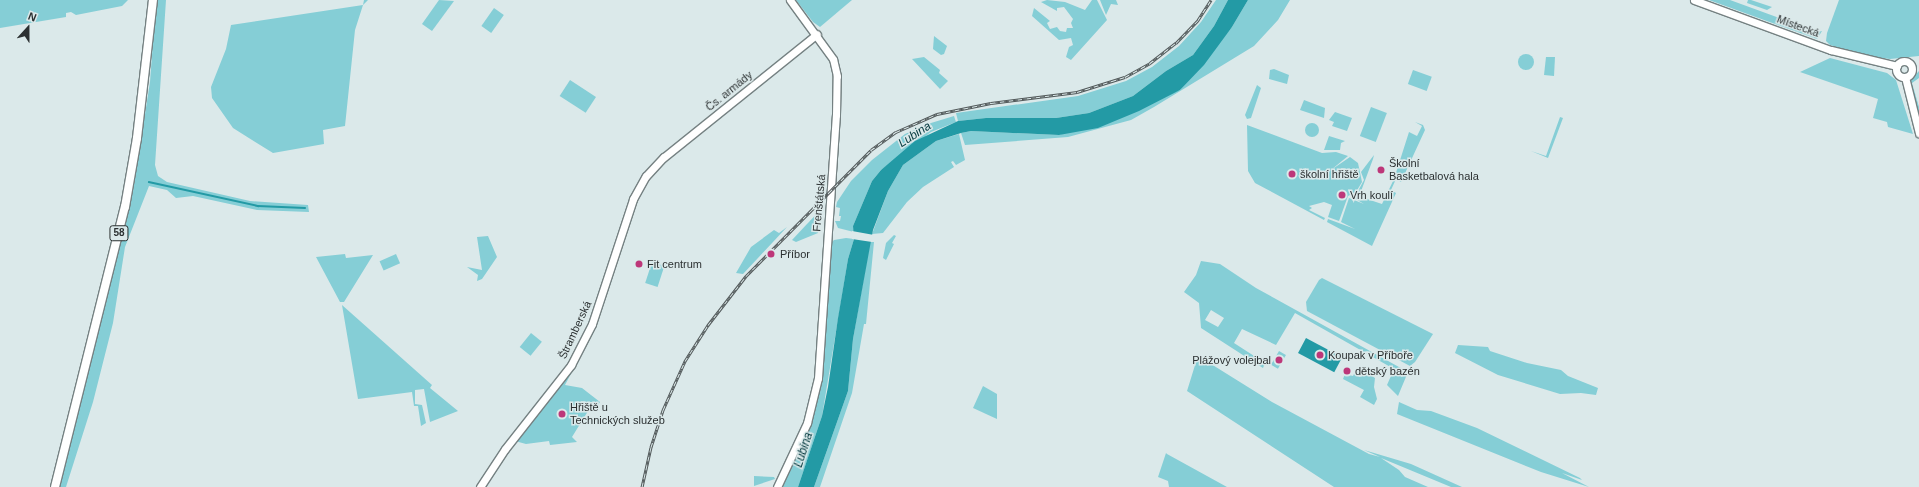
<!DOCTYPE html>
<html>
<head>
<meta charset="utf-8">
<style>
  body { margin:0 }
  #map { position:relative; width:1919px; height:487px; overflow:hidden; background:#dbe9ea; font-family:Helvetica,sans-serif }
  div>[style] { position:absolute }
  .green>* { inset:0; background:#85ced6; transform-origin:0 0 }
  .round { border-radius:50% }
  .water>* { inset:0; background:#239aa5; transform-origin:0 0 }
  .pier>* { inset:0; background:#dbe9ea }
  .stream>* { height:1.5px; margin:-0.75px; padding:0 0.75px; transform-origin:0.75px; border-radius:0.75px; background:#239aa5 }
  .roads { filter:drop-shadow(1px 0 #758182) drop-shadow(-1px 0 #758182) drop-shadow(0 1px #758182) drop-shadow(0 -1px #758182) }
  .secondary>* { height:7px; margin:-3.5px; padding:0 3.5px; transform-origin:3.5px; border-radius:3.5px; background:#fff }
  .secondary>.ring { margin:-3.5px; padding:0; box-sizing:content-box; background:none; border:7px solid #fff; border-radius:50% }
  .primary>* { height:8px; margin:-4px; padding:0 4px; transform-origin:4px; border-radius:4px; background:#fff }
  .rail>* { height:3px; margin-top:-1.5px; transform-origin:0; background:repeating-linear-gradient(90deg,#dbe9ea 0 4.5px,#505758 0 9px); box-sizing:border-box; border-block:1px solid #505758 }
  .dots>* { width:11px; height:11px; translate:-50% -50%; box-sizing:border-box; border:2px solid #dbe9ea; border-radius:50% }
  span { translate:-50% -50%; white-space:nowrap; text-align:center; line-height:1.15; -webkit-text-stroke:3px #dbe9ea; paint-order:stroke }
  .shield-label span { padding:1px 3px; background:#dbe9ea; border:1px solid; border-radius:3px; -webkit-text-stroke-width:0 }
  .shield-label { font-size:10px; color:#2b3031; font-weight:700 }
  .street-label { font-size:11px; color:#2b3031 }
  .poi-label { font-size:11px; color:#2b3031 }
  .left { translate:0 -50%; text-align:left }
  .right { translate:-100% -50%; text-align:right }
  .water-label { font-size:12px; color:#063b40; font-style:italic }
  .north { position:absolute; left:8px; top:8px; width:40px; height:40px; -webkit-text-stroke:3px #dbe9ea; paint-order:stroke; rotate:21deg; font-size:11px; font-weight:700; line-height:16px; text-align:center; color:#2b3031 }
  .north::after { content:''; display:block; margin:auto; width:14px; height:18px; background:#2b3031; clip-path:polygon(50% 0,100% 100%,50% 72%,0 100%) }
</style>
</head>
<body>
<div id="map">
  <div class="green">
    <i style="clip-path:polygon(0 0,128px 0,122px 6px,76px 15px,71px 12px,66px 13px,66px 17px,0 28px)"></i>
    <i style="clip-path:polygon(156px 0,166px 0,155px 165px,158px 176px,167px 182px,250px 201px,308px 205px,309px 212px,257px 210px,193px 196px,176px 198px,167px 190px,149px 186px,125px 247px,113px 323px,93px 402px,66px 487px,60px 487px,133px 191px,150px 82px)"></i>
    <i style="clip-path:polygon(364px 0,368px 0,363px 5px,355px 30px,345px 126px,323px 130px,324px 144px,273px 153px,233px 128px,212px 98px,211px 87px,226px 49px,231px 25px,363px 5px)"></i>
    <i style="clip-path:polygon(439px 0,454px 1px,432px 31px,422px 24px)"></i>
    <i style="clip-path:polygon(796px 0,852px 0,820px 27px,813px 22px)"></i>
    <i style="clip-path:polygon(1047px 0,1065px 2px,1085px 10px,1092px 0,1097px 0,1107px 20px,1071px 60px,1066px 57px,1069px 47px,1073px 45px,1071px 38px,1059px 40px,1032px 16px,1034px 8px,1050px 21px,1047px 23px,1050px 29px,1057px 27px,1060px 31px,1066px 32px,1067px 28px,1073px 28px,1071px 23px,1073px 19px,1064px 7px,1057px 8px,1057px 11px,1041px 2px)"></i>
    <i style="clip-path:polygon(1100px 0,1116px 0,1118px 5px,1111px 4px,1106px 15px)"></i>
    <i style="clip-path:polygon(1216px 0,1228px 0,1214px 26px,1193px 55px,1166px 71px,1133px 96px,1089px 113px,1056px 118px,986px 118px,958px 121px,956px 113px,1078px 96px,1126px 81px,1152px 67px,1179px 46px,1201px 22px)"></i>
    <i style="clip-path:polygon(1248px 0,1290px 0,1278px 20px,1254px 46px,1154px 107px,1131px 120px,1068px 137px,965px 145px,961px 133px,971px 131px,1059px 135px,1180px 90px,1232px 27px)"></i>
    <i style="clip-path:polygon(1709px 0,1730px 0,1818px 32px,1822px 31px,1817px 39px)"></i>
    <i style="clip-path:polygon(1748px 0,1751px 0,1772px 7px,1767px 10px,1747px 3px)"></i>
    <i style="clip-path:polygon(1839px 0,1919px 0,1919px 56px,1890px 59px,1864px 56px,1830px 45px,1826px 41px,1827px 33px)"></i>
    <i style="left:494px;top:8px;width:12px;height:22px;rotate:35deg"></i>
    <i style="clip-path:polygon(934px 36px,947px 46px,944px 54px,941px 55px,933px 49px)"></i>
    <i class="round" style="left:1518px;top:54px;width:16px;height:16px"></i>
    <i style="clip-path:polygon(924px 57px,940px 70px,939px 73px,948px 81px,940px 89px,912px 59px)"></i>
    <i style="clip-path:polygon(1546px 57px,1555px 57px,1554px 76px,1544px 75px)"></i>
    <i style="clip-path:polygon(1830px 58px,1887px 73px,1896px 80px,1913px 134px,1888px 127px,1887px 122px,1873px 118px,1878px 99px,1800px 72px)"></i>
    <i style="clip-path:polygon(1274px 69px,1289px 75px,1287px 84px,1269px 79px,1270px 70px)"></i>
    <i style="left:1413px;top:70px;width:20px;height:15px;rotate:20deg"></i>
    <i style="clip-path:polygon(1919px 71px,1919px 78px,1912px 83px,1919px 107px,1919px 124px,1909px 82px)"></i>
    <i style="left:570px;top:80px;width:31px;height:19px;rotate:33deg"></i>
    <i style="clip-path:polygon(1257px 85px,1261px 88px,1251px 118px,1247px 119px,1245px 115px)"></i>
    <i style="clip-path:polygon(1304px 100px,1325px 108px,1324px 118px,1300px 110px)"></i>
    <i style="left:1371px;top:107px;width:17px;height:31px;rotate:21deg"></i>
    <i style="clip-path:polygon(1335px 112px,1352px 118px,1347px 131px,1332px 126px,1334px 122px,1329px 120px)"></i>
    <i style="clip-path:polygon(954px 116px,956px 122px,931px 132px,881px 170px,872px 181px,853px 226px,854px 232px,838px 228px,835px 221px,840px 221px,841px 216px,839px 216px,840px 208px,836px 207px,837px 202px,851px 181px,872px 160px,905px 134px,931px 123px)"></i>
    <i style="clip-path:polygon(1560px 117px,1563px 118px,1548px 158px,1531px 151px,1546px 156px)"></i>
    <i style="clip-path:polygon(1415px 122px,1423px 125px,1425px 130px,1401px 182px,1396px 179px,1391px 190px,1396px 193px,1372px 246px,1327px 222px,1328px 219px,1355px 229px,1341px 222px,1349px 198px,1364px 204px,1352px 197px,1355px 195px,1382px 204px,1394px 179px,1409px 132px,1417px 136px,1422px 126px)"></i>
    <i class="round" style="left:1305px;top:123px;width:14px;height:14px"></i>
    <i style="clip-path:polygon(1247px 125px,1322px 153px,1336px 152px,1348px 156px,1331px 170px,1350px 157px,1358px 163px,1362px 182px,1356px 192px,1348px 196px,1339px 221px,1328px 217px,1332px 205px,1324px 202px,1309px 206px,1312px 208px,1309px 210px,1325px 218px,1324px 220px,1255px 183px,1248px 171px)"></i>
    <i style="clip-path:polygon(959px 134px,965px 160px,956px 165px,953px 161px,951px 162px,954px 167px,923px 187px,907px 202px,883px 233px,872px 234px,888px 191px,903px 165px,936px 141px)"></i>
    <i style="clip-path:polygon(1329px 136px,1345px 141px,1341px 143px,1340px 150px,1324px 150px)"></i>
    <i style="clip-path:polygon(1374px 155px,1373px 159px,1360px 194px,1358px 191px,1364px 180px,1361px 172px)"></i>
    <i style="clip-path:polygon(823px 207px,818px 233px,796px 242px,792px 240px)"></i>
    <i style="clip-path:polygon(787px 227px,743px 274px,736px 273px,751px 247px,774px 230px,779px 233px)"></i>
    <i style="clip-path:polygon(894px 235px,896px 236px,892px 243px,894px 244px,886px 260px,883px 258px,886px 243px)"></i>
    <i style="clip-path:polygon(488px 236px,497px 257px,482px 279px,477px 281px,478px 275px,467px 267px,482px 270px,477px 237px)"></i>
    <i style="clip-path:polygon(846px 238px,854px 239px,848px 259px,822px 416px,798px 487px,780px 487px,806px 437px,814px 412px,822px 371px,830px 244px,834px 240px)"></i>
    <i style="clip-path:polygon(870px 242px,874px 242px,866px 324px,864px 324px,852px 393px,820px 487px,814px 487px,848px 391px,853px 339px)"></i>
    <i style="clip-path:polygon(345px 254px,346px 258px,373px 255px,344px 302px,340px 302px,316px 257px)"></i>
    <i style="left:396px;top:254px;width:10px;height:18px;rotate:66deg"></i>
    <i style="clip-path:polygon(evenodd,1201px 261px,1220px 264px,1256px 288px,1408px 372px,1398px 396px,1387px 385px,1394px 369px,1295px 313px,1276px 345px,1242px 329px,1234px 343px,1265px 363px,1263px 368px,1201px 328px,1199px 303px,1184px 292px,1196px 275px,1201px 261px,1211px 310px,1224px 318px,1218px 327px,1205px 320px,1211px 310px)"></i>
    <i style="left:652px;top:262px;width:13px;height:22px;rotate:18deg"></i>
    <i style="clip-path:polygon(1322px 278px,1433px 334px,1415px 362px,1410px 366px,1307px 311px,1306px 302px,1319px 280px)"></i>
    <i style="clip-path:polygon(342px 305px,432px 385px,430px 388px,458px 411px,430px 422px,424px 389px,415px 390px,415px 404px,422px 405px,426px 423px,421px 426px,418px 406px,414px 406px,412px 392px,358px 399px)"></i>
    <i style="left:531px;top:333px;width:14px;height:18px;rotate:39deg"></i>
    <i style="clip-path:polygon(1458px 345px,1488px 347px,1490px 351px,1527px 363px,1561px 370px,1568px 376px,1598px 388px,1596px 395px,1581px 393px,1560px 394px,1498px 375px,1455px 353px)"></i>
    <i style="left:1279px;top:351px;width:8px;height:16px;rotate:30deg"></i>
    <i style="clip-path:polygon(1203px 359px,1272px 402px,1369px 454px,1380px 457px,1364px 450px,1411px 464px,1462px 487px,1451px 487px,1381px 458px,1399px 470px,1405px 477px,1428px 487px,1334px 487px,1187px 391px,1196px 362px)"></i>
    <i style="clip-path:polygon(574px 368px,565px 385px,582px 388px,600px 402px,598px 405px,593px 403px,572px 437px,577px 442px,550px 445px,549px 441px,526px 444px,515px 441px)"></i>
    <i style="clip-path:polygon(1364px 371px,1375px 378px,1374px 387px,1377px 399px,1374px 405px,1360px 397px,1364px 390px,1343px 379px,1345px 374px,1353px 376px,1354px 374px,1360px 377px)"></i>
    <i style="clip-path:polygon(983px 386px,997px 394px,997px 419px,973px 408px)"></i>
    <i style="clip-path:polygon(1399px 402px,1417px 410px,1431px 411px,1477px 428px,1580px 478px,1582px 480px,1562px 473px,1589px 487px,1541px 472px,1397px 414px)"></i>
    <i style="clip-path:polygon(1166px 453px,1167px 454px,1227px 487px,1169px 487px,1168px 481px,1158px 477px)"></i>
    <i style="clip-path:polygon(754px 476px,774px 477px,775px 479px,754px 486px)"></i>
  </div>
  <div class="water">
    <i style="clip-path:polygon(1228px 0,1248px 0,1232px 27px,1204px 65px,1180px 90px,1139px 111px,1098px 128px,1059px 135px,971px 131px,961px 133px,936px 141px,903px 165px,888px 191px,873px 230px,853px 339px,848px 391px,814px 487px,798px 487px,822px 416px,828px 387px,838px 318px,848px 259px,854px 239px,853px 226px,872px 181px,881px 170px,915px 141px,958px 121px,986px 118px,1056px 118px,1089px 113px,1133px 96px,1166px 71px,1193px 55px,1214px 26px)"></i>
    <i style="left:1306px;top:338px;width:41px;height:17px;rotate:28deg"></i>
  </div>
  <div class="pier">
    <i style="clip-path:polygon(852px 231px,874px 235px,872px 242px,852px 239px)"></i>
  </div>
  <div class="stream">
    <i style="left:149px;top:182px;width:112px;rotate:12.4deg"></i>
    <i style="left:258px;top:206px;width:47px;rotate:2.4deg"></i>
  </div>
  <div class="roads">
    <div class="secondary">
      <i style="left:1694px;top:0;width:146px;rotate:20.1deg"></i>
      <i style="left:1831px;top:50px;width:68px;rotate:13.6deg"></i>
      <i class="ring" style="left:1896px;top:61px;width:9px;height:9px"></i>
      <i style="left:1905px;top:77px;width:58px;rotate:76deg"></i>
      <i style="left:480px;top:487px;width:45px;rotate:-56.7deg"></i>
      <i style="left:505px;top:449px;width:107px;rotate:-51.8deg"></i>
      <i style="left:571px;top:365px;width:46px;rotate:-62.9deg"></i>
      <i style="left:592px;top:324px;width:132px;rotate:-71.8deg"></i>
      <i style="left:633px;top:199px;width:26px;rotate:-61deg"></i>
      <i style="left:646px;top:176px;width:26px;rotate:-47deg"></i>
      <i style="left:664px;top:157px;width:196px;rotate:-38.8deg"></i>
      <i style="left:777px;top:487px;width:71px;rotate:-64.9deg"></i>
      <i style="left:807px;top:423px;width:46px;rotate:-76.3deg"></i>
      <i style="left:818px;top:378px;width:264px;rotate:-86.1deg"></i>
      <i style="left:836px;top:115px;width:39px;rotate:-89deg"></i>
      <i style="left:837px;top:76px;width:17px;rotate:-103deg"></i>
      <i style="left:833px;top:59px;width:73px;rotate:-126.1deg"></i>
    </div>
    <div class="primary">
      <i style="left:55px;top:487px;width:289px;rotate:-76deg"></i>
      <i style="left:125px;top:207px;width:70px;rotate:-80.1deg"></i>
      <i style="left:137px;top:138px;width:139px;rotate:-83.4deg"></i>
    </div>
  </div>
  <div class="rail">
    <i style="left:642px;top:487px;width:41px;rotate:-77.3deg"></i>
    <i style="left:651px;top:447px;width:39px;rotate:-72deg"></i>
    <i style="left:663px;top:410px;width:54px;rotate:-65.8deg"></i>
    <i style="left:685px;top:361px;width:43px;rotate:-57.4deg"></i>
    <i style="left:708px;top:325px;width:62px;rotate:-52.2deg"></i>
    <i style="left:746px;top:276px;width:177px;rotate:-45.2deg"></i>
    <i style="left:871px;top:150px;width:31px;rotate:-36deg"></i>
    <i style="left:896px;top:132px;width:45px;rotate:-23.7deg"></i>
    <i style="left:937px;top:114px;width:55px;rotate:-11.5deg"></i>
    <i style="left:991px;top:103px;width:87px;rotate:-7.3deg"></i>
    <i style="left:1077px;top:92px;width:50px;rotate:-17.4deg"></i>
    <i style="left:1125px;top:77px;width:29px;rotate:-29deg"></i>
    <i style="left:1150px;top:63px;width:33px;rotate:-38deg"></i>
    <i style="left:1176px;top:43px;width:32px;rotate:-46deg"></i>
    <i style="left:1198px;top:20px;width:24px;rotate:-57deg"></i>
  </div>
  <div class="dots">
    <i style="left:1381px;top:170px;background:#bd3779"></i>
    <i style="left:1292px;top:174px;background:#bd3779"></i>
    <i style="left:1342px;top:195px;background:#bd3779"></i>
    <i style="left:771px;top:254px;background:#bd3779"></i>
    <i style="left:639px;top:264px;background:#bd3779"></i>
    <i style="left:1320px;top:355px;background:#bd3779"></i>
    <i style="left:1279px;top:360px;background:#bd3779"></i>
    <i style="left:1347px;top:371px;background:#bd3779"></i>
    <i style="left:562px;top:414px;background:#bd3779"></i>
  </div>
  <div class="shield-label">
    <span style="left:119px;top:233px">58</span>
  </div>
  <div class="street-label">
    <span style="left:1798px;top:26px;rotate:20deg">Místecká</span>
    <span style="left:729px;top:91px;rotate:-39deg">Čs. armády</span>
    <span style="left:819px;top:203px;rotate:-85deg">Frenštátská</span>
    <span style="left:575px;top:330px;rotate:-65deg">Štramberská</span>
  </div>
  <div class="poi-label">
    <span class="left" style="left:1389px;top:170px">Školní<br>Basketbalová hala</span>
    <span class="left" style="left:1300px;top:174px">školní hřiště</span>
    <span class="left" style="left:1350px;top:195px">Vrh koulí</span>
    <span class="left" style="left:780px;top:254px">Příbor</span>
    <span class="left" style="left:647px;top:264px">Fit centrum</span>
    <span class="left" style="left:1328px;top:355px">Koupak v Příboře</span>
    <span class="right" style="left:1271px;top:360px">Plážový volejbal</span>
    <span class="left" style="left:1355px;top:371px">dětský bazén</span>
    <span class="left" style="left:570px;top:414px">Hřiště u<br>Technických služeb</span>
  </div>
  <div class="water-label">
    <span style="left:915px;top:135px;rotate:-33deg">Lubina</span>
    <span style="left:804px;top:450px;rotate:-72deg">Lubina</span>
  </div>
  <div class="north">N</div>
</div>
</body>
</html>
